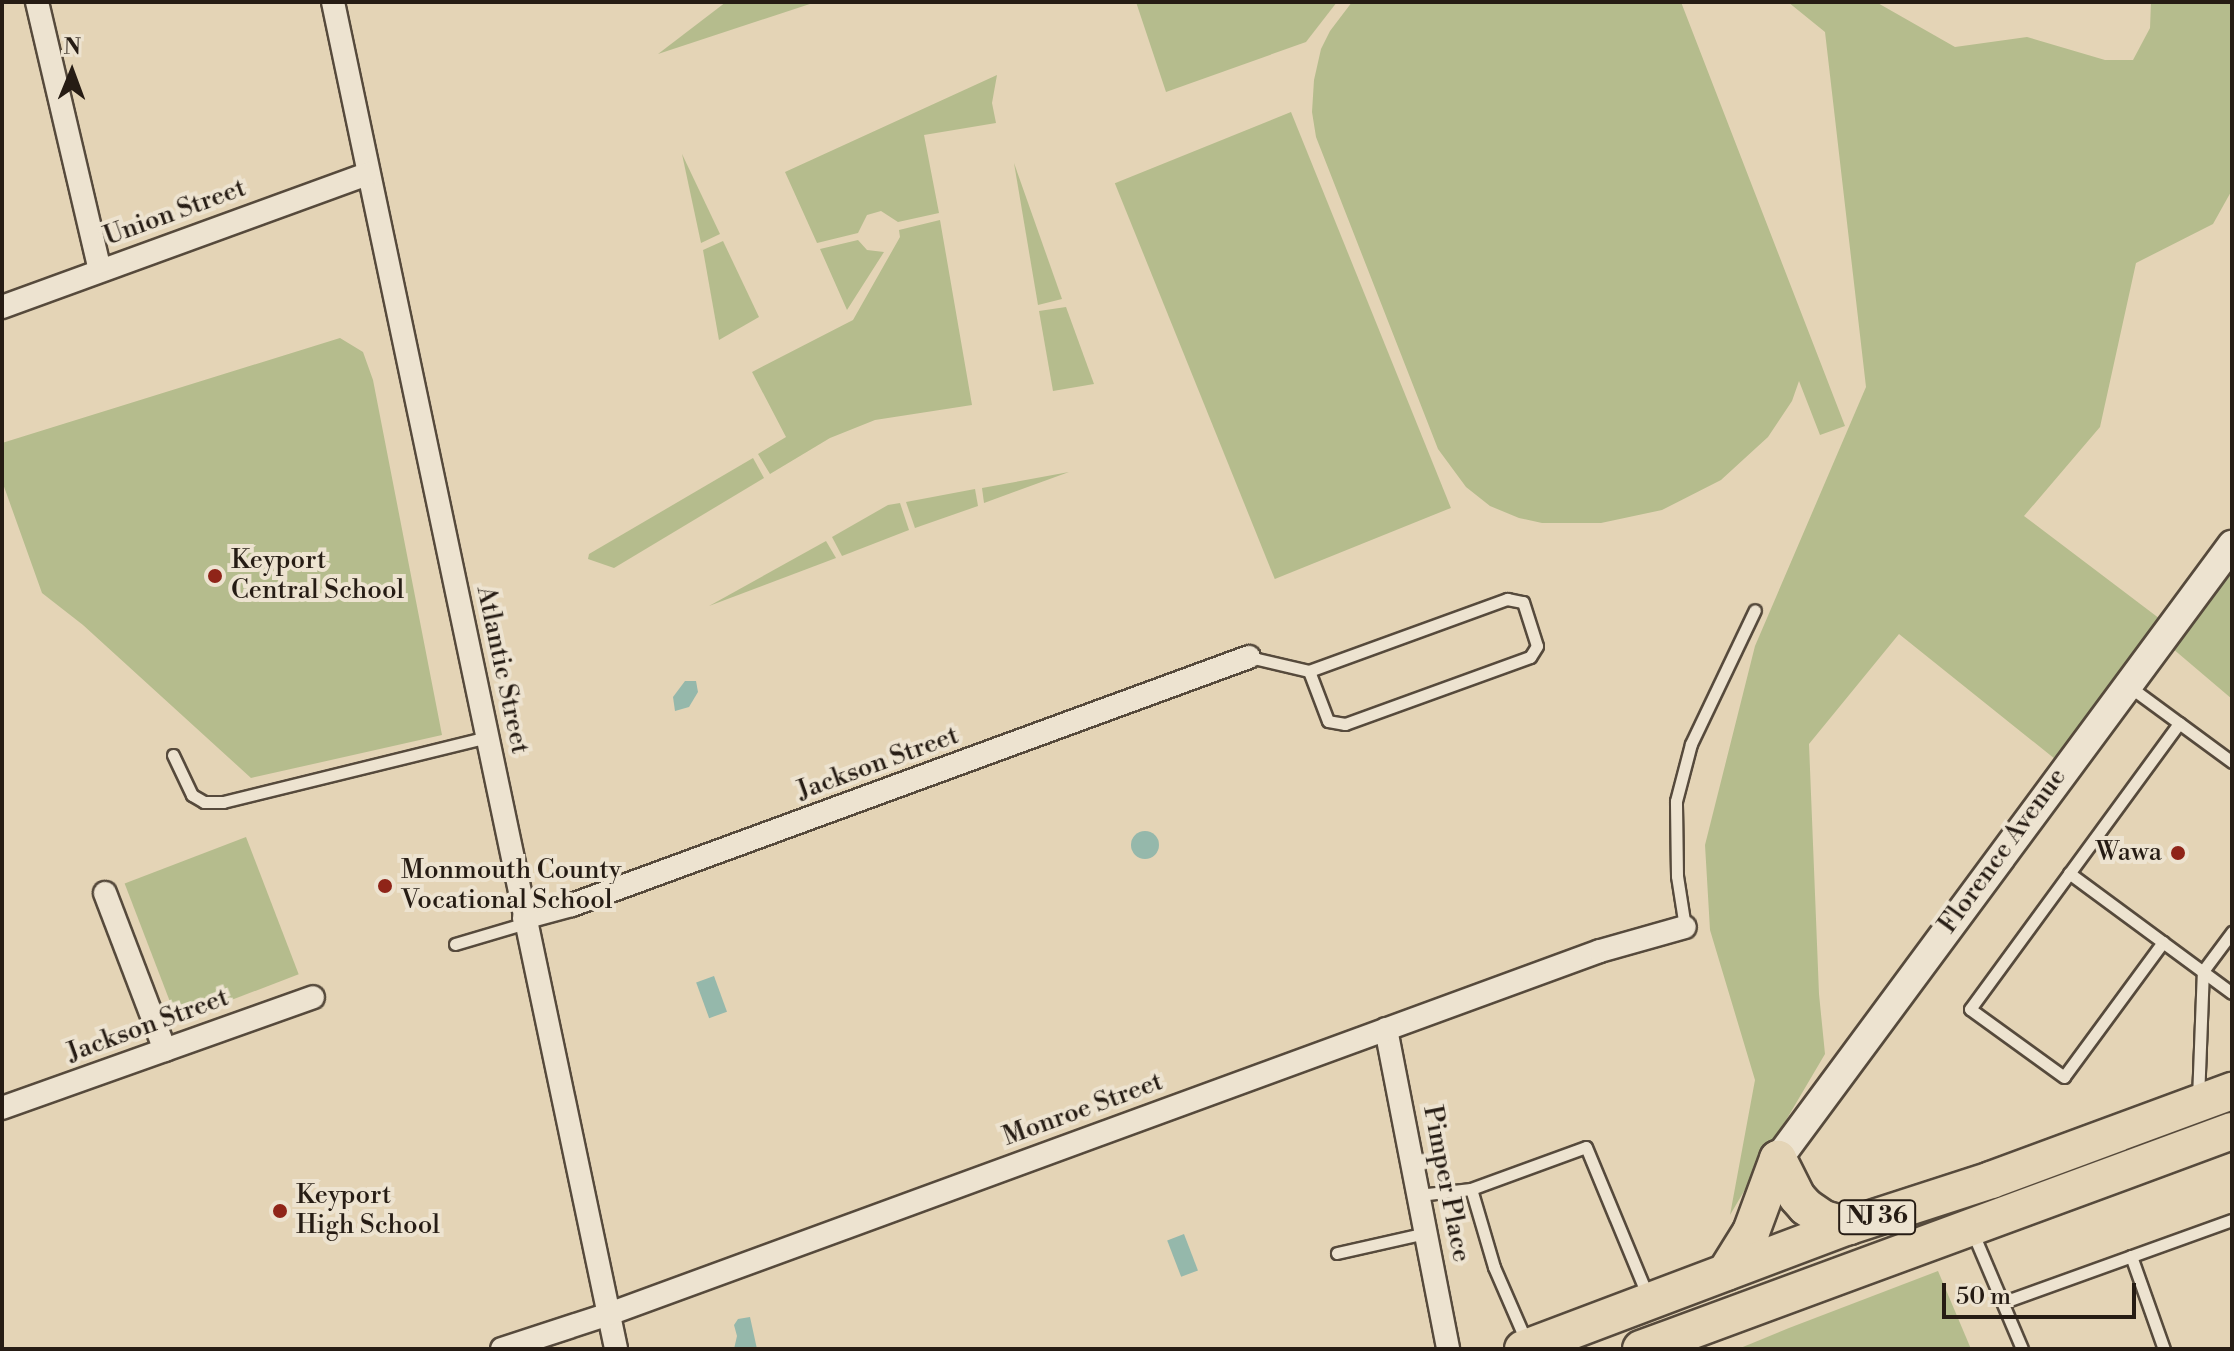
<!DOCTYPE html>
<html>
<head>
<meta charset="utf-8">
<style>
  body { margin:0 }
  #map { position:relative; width:2234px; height:1351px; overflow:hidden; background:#e4d4b6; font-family:"Libre Bodoni",serif }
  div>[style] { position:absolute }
  .green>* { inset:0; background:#b5bc8d; transform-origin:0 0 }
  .water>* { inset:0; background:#95b8ab; transform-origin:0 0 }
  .round { border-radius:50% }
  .roads { filter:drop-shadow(2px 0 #564a3c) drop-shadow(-2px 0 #564a3c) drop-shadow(0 2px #564a3c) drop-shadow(0 -2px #564a3c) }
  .service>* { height:11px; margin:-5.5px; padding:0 5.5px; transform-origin:5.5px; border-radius:5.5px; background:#ede3d0 }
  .minor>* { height:22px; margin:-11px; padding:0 11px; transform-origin:11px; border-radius:11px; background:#ede3d0 }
  .tertiary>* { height:28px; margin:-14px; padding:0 14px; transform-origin:14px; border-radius:14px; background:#ede3d0 }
  .trunk>* { height:36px; margin:-18px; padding:0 18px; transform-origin:18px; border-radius:18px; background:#e4d4b6 }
  .dots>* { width:22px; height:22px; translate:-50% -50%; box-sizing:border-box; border:4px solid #ede3d0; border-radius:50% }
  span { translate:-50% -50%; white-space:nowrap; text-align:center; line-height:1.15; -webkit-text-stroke:8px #ede3d0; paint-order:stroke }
  .shield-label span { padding:2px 6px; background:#ede3d0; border:2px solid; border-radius:6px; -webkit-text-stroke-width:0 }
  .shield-label { font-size:24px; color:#261c14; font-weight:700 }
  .street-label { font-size:26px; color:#261c14 }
  .poi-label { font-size:26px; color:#261c14 }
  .left { translate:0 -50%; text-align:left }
  .right { translate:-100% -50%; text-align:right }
  .frame { position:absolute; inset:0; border:4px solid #261c14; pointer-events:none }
  .north { position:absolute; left:32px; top:32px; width:80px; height:80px; -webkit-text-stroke:6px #ede3d0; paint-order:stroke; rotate:1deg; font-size:22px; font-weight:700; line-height:32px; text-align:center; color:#261c14 }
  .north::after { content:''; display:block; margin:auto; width:28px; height:36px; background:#261c14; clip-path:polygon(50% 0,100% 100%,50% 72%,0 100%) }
  .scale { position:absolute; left:1942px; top:1283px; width:194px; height:36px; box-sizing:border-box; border:4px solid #261c14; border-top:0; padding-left:10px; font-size:24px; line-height:28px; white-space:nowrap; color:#261c14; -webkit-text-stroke:6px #ede3d0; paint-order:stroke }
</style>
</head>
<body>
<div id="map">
  <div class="green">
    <i style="clip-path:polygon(726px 2px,816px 2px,658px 54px)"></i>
    <i style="clip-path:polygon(1136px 2px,1337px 2px,1306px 42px,1166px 92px)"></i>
    <i style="clip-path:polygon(1352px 2px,1681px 2px,1845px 426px,1820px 435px,1799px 381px,1792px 401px,1768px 437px,1721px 480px,1662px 510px,1601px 523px,1542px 523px,1519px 518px,1490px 506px,1466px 487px,1438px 449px,1316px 137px,1312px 112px,1314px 80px,1321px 49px,1330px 31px)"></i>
    <i style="clip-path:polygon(1788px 2px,1876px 2px,1955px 47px,2027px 37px,2105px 60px,2133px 60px,2150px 28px,2151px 2px,2232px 2px,2232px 190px,2213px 224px,2136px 263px,2100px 427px,2024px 516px,2168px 625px,2232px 543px,2232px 699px,2172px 648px,2060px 763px,1899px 634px,1809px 744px,1819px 994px,1825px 1054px,1730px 1215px,1755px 1080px,1710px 930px,1705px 845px,1755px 646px,1866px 387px,1825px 32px)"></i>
    <i style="clip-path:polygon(997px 75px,992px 103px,996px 123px,924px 135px,939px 213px,898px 222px,881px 211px,867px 215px,858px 233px,817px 243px,785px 172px)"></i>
    <i style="left:1291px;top:112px;width:427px;height:190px;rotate:68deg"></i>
    <i style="clip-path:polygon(682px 154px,720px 234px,701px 243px)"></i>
    <i style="clip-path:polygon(1014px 163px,1062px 299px,1038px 305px)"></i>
    <i style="clip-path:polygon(940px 220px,972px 405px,875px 420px,830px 438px,770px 474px,758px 454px,786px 437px,752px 372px,853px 320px,900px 237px,899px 230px)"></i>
    <i style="clip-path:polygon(858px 240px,867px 250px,884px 252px,847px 310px,820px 249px)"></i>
    <i style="clip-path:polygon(723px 241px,759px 317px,719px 340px,703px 250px)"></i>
    <i style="clip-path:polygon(1066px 307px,1094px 384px,1053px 391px,1039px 311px)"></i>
    <i style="clip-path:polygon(340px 338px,363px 352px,373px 380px,442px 735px,251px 778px,83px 625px,42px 593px,2px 481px,2px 443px)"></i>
    <i style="clip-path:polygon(753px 458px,764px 478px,614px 568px,588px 559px,589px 554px)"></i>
    <i style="clip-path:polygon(1069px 472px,984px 503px,982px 488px)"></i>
    <i style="clip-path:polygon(975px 489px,978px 506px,915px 528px,906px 502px)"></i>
    <i style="clip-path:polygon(900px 503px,909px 530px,842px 556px,832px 537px,888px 505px)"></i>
    <i style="clip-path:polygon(826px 541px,836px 558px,709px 606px)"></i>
    <i style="left:246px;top:837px;width:147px;height:130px;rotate:69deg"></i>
    <i style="clip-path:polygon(1938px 1271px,1971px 1349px,1738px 1349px,1789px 1328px)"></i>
  </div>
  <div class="water">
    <i style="clip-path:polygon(685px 681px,696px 681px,698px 692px,689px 707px,675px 711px,673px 697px)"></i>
    <i class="round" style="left:1131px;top:831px;width:28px;height:28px"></i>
    <i style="left:714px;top:976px;width:38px;height:19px;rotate:70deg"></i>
    <i style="left:1184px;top:1234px;width:39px;height:18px;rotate:69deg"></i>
    <i style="clip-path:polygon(750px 1317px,757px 1349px,734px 1349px,737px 1336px,734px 1325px,738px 1319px)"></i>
  </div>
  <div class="roads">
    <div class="service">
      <i style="left:1249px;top:657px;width:62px;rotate:13.1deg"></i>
      <i style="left:1309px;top:671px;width:211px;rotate:-20deg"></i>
      <i style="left:1507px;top:599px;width:16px;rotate:11deg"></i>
      <i style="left:1523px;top:602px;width:46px;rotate:72.3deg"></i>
      <i style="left:1537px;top:646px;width:13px;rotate:122deg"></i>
      <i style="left:1530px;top:657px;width:197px;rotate:160.1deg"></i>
      <i style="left:1345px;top:724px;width:17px;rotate:-170deg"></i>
      <i style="left:1328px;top:721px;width:53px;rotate:-110.8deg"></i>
      <i style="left:2130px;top:687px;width:61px;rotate:36.3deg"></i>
      <i style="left:173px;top:755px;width:44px;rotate:64.6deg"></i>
      <i style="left:192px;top:795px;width:14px;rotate:30deg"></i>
      <i style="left:204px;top:802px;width:19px"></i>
      <i style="left:223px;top:802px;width:272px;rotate:-13.8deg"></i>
      <i style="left:2069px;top:873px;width:202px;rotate:36.4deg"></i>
      <i style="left:1685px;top:927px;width:52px;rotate:-98.9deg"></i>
      <i style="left:1677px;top:876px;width:75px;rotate:-90.8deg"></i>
      <i style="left:1676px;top:801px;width:59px;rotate:-75.3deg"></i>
      <i style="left:1691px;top:744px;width:148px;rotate:-64.5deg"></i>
      <i style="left:2163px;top:942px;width:167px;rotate:126.3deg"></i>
      <i style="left:2064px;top:1077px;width:116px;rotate:-144.1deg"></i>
      <i style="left:1970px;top:1009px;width:354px;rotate:-53.8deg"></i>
      <i style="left:2179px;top:723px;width:66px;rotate:36.3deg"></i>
      <i style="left:455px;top:944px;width:74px;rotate:-16.5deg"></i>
      <i style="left:2198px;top:1099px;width:128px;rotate:-87.8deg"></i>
      <i style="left:2203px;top:971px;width:49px;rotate:-53.4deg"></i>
      <i style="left:1419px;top:1195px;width:52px;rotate:-6.6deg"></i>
      <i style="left:1972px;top:1231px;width:128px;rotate:67deg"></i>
      <i style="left:1337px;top:1253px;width:91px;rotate:-12.7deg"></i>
      <i style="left:2131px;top:1256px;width:99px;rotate:70.5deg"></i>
      <i style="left:2004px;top:1302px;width:242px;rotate:-19.8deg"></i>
      <i style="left:1527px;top:1343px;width:83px;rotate:-113.5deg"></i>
      <i style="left:1494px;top:1267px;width:81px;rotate:-106.4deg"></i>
      <i style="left:1471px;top:1189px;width:122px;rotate:-20.1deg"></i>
      <i style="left:1586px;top:1147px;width:165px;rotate:67.5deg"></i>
    </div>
    <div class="minor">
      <i style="left:37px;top:2px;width:275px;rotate:76.8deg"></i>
      <i style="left:333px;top:2px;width:1376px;rotate:78.13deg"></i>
      <i style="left:2px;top:307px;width:389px;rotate:-20deg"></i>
      <i style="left:105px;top:893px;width:168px;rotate:69.1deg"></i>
      <i style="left:524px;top:918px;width:50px;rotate:-15.2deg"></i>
      <i style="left:572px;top:905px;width:721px;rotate:-20.12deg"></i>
      <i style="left:1386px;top:1029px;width:326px;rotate:79deg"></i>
      <i style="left:2px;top:1108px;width:330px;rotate:-19.6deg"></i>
      <i style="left:502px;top:1349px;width:113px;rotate:-18.1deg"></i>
      <i style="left:609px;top:1314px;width:1055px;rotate:-20.12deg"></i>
      <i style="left:1600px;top:951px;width:88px;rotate:-15.8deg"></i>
    </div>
    <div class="tertiary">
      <i style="left:1778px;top:1159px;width:764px;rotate:-53.52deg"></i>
    </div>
    <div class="trunk">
      <i style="left:1778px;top:1159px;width:42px;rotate:63.4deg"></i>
      <i style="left:1797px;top:1197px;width:13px;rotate:48deg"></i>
      <i style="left:1806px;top:1207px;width:22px;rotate:34deg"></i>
      <i style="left:1824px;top:1219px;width:26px;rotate:16deg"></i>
      <i style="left:1726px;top:1272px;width:47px;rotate:-58deg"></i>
      <i style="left:1751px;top:1232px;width:78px;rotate:-69.7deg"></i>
      <i style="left:1523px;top:1349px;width:348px;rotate:-20.7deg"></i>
      <i style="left:1849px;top:1226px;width:149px;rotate:-17.9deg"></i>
      <i style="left:1991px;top:1180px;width:257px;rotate:-20.3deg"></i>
      <i style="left:1641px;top:1349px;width:630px;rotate:-20.25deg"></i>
    </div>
  </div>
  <div class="dots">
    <i style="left:215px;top:576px;background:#8f2418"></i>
    <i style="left:2178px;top:853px;background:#8f2418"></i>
    <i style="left:385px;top:886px;background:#8f2418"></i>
    <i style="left:280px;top:1211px;background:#8f2418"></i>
  </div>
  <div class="shield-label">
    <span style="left:1877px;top:1217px">NJ 36</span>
  </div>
  <div class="street-label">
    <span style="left:175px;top:213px;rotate:-20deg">Union Street</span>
    <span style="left:502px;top:670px;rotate:78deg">Atlantic Street</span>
    <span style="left:878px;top:764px;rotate:-20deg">Jackson Street</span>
    <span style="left:2003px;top:851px;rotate:-54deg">Florence Avenue</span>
    <span style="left:148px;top:1026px;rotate:-20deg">Jackson Street</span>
    <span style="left:1083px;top:1110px;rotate:-20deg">Monroe Street</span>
    <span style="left:1446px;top:1184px;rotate:79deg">Pimper Place</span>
  </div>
  <div class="poi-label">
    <span class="left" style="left:231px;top:576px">Keyport<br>Central School</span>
    <span class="right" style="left:2162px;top:853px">Wawa</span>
    <span class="left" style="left:401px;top:886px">Monmouth County<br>Vocational School</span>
    <span class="left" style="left:296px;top:1211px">Keyport<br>High School</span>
  </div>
  <div class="frame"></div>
  <div class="north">N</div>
  <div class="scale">50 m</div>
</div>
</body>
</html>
